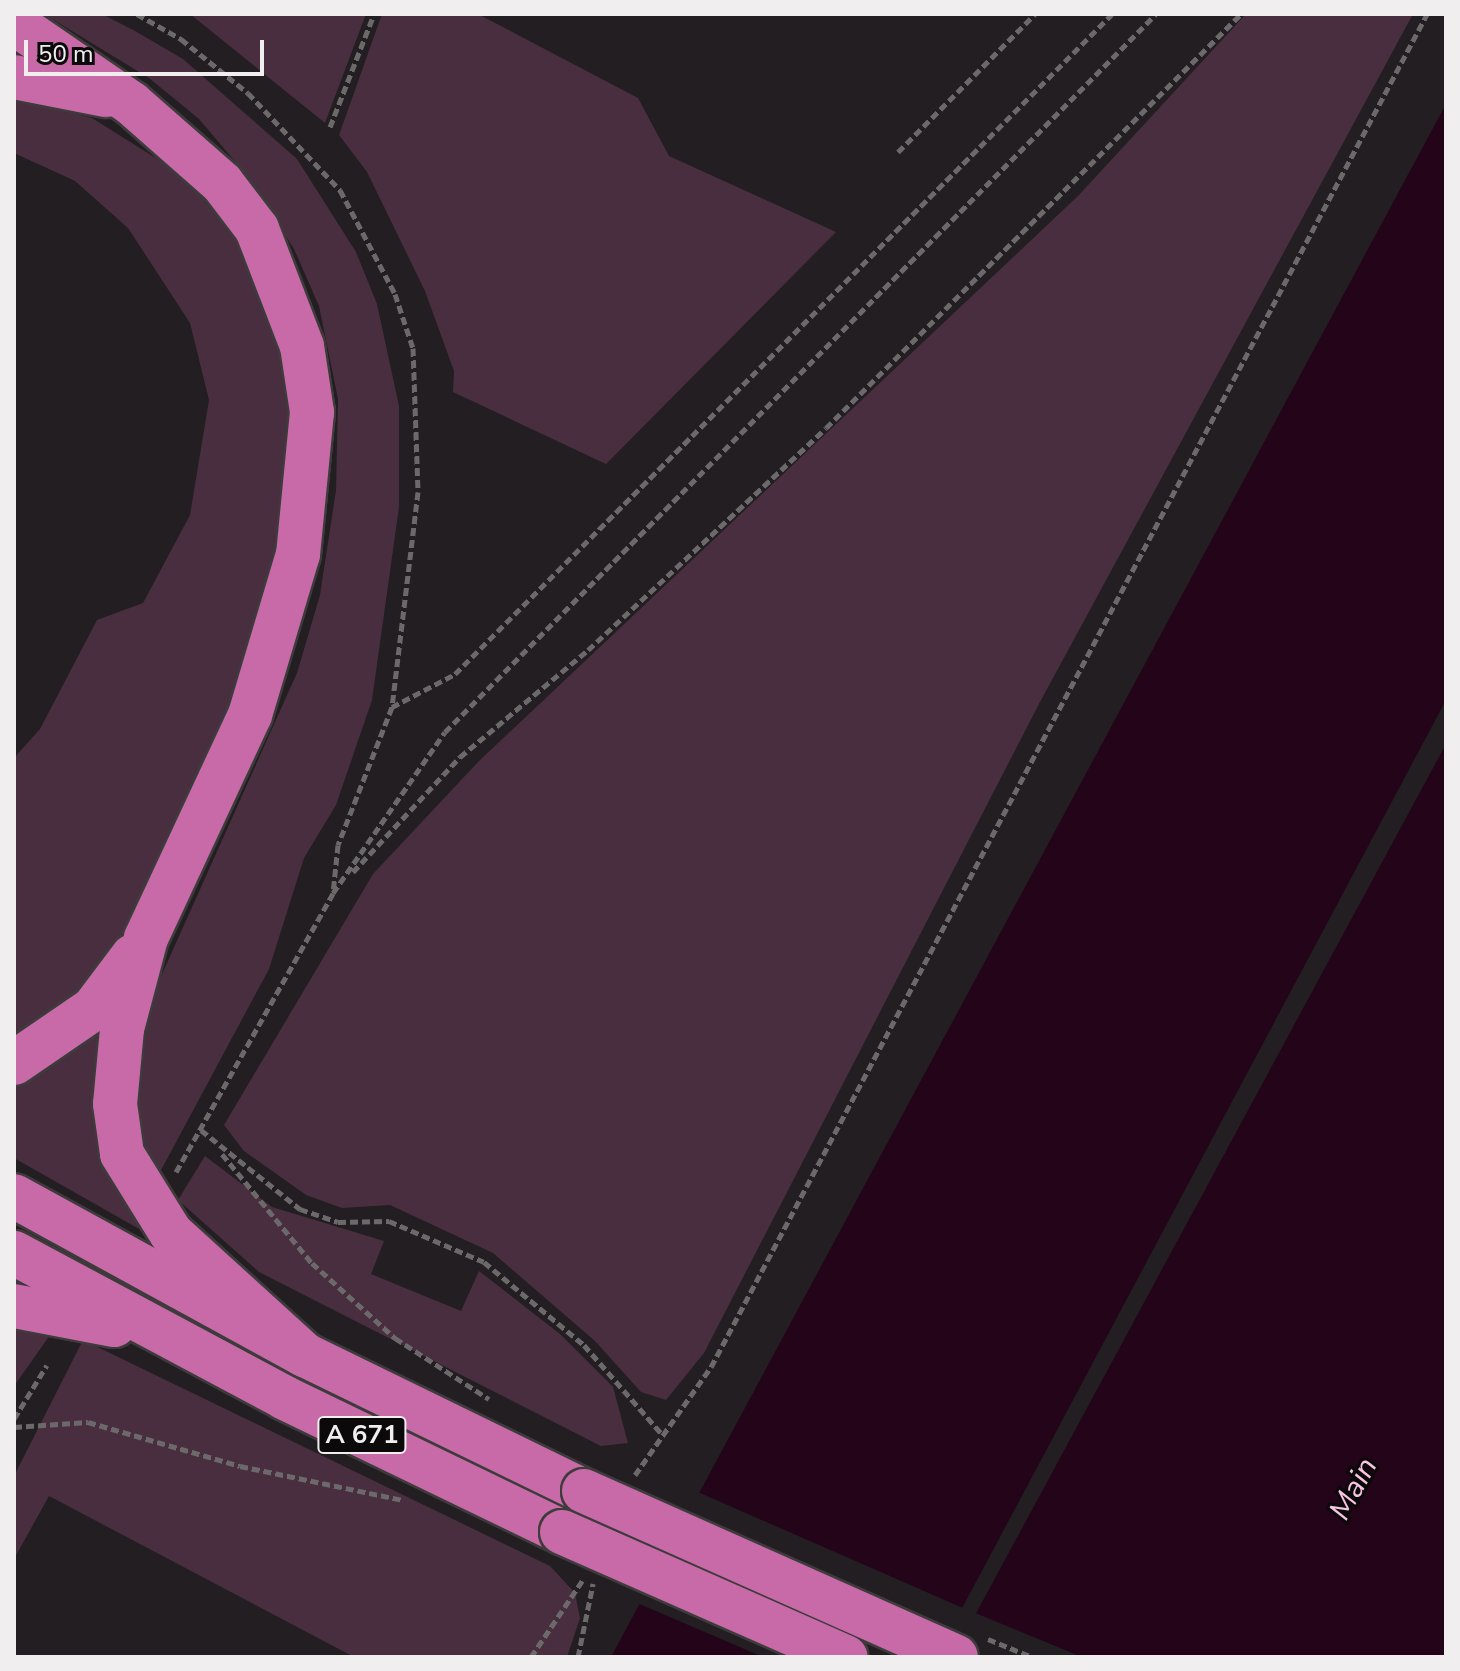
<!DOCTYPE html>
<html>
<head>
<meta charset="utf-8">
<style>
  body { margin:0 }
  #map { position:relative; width:1460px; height:1671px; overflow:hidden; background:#221e21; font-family:"Nunito Sans",sans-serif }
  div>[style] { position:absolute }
  .green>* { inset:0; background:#492e3f }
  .water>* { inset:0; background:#230419 }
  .pier>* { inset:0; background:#221e21 }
  .path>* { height:5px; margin-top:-2.5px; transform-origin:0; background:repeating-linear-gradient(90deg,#6c696b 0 8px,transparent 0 12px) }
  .roads { filter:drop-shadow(2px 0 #3e3b3c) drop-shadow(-2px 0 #3e3b3c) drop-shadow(0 2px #3e3b3c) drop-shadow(0 -2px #3e3b3c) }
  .highway>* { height:44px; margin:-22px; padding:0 22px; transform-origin:22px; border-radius:22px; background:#c96aa8 }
  .path-bridge>* { height:5px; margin-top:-2.5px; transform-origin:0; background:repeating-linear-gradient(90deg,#6c696b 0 8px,transparent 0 12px) }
  .bridges { filter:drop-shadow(2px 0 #3e3b3c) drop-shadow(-2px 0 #3e3b3c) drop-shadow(0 2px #3e3b3c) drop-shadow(0 -2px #3e3b3c) }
  .highway-bridge>* { height:44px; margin:-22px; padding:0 22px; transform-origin:22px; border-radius:22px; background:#c96aa8 }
  span { translate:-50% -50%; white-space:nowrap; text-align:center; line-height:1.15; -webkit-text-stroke:6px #0b090a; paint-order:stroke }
  .shield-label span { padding:2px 6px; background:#0b090a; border:2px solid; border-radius:6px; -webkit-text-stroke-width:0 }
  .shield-label { font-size:26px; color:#f0eeef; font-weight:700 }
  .water-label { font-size:30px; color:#f9c3e4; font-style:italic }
  .frame { position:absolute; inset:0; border:16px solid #f0eeef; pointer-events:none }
  .scale { position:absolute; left:24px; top:40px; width:240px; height:36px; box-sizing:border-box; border:4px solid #f0eeef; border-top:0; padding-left:10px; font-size:24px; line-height:28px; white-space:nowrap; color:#f0eeef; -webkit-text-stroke:6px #0b090a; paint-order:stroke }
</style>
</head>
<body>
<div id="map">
  <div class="green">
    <i style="clip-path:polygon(44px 14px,102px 14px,135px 31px,183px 59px,297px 159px,356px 252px,377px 304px,399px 406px,399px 507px,372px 700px,336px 805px,304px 858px,269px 969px,160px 1172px,144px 1155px,132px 1117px,145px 1012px,297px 673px,320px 595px,336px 490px,338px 399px,319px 306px,294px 249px,249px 178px,199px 119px,149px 78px)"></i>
    <i style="clip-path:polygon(190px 14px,366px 14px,325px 123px)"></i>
    <i style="clip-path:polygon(382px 14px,478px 14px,638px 98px,669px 156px,836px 232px,606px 464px,453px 392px,454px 371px,425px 291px,367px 172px,339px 135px)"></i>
    <i style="clip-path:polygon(1246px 14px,1413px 14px,1040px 702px,704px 1353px,666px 1400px,641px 1392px,595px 1341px,493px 1253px,390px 1205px,342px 1208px,306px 1195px,244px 1151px,224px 1125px,373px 874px,479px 761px,1078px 196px)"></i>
    <i style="clip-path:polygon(14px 98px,92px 118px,186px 177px,247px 255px,284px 331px,294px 448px,287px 532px,245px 671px,137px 911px,86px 987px,14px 1045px,14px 758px,40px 729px,97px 620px,143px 603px,190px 515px,209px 400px,190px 323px,128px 228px,75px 181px,14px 153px)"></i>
    <i style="clip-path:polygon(111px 1013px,155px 1238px,14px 1158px,14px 1078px)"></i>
    <i style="clip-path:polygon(205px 1156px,272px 1207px,384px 1241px,371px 1274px,461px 1311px,479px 1271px,560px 1334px,613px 1387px,628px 1443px,601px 1446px,259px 1272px,178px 1200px)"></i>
    <i style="clip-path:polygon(14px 1322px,55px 1328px,14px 1386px)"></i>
    <i style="clip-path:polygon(83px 1340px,550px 1566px,575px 1593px,580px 1618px,567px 1657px,354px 1657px,49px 1496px,14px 1559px,14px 1476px)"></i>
  </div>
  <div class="water">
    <i style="clip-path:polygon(1446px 104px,1446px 700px,936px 1657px,611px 1657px)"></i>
    <i style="clip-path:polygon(1446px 744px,1446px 1657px,956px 1657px,966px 1632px)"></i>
  </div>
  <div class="pier">
    <i style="clip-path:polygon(698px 1492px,963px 1608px,940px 1657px,763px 1657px,637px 1603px)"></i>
    <i style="clip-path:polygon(973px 1612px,1082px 1657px,952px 1657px)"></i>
  </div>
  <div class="path">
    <i style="left:137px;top:14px;width:51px;rotate:29.6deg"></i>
    <i style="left:181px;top:39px;width:86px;rotate:38.9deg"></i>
    <i style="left:248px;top:93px;width:134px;rotate:46.5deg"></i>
    <i style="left:340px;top:190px;width:118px;rotate:62.1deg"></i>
    <i style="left:395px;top:294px;width:57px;rotate:71.6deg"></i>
    <i style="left:413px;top:348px;width:144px;rotate:88deg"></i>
    <i style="left:418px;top:492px;width:217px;rotate:96.9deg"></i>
    <i style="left:392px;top:707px;width:148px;rotate:111.4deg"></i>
    <i style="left:338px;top:845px;width:48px;rotate:95.9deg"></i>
    <i style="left:330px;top:127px;width:121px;rotate:-68.7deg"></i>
    <i style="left:898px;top:152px;width:194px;rotate:-45.2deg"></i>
    <i style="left:392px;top:707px;width:71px;rotate:-27.6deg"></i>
    <i style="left:455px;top:674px;width:931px;rotate:-45.13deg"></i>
    <i style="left:353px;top:872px;width:157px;rotate:-47.1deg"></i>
    <i style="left:460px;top:757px;width:167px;rotate:-39.9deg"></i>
    <i style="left:588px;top:650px;width:325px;rotate:-43deg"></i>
    <i style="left:826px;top:428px;width:586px;rotate:-44.93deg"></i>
    <i style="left:201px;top:1130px;width:127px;rotate:38.6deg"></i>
    <i style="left:300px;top:1209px;width:40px;rotate:18.9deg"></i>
    <i style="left:338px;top:1222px;width:51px;rotate:-1.1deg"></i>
    <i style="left:389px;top:1221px;width:103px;rotate:23.3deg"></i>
    <i style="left:484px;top:1262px;width:130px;rotate:39.7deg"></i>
    <i style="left:584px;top:1345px;width:117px;rotate:48.8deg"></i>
    <i style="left:222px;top:1154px;width:141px;rotate:50.5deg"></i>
    <i style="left:312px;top:1263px;width:112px;rotate:42.1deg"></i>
    <i style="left:395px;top:1338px;width:112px;rotate:33deg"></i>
    <i style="left:176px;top:1172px;width:320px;rotate:-60.6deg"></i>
    <i style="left:333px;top:893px;width:196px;rotate:-55.2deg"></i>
    <i style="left:445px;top:732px;width:1010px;rotate:-45.28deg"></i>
    <i style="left:14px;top:1419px;width:63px;rotate:-58.6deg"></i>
    <i style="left:14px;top:1427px;width:74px;rotate:-3.9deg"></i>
    <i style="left:88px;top:1422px;width:158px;rotate:16.1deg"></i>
    <i style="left:240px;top:1466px;width:167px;rotate:11.8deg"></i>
    <i style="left:635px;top:1475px;width:132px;rotate:-54.9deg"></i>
    <i style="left:711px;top:1367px;width:1531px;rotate:-62.11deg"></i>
    <i style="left:531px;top:1657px;width:92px;rotate:-56.1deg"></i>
    <i style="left:578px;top:1657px;width:75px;rotate:-78.4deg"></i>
  </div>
  <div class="roads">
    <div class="highway">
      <i style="left:14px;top:23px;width:142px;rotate:34.4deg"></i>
      <i style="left:131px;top:103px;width:121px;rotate:41.3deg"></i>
      <i style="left:222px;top:183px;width:58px;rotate:52.7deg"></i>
      <i style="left:257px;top:229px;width:125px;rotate:69deg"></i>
      <i style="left:302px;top:346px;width:67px;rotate:81.4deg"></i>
      <i style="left:312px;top:412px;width:143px;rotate:95.6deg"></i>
      <i style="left:298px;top:554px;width:168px;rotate:106.6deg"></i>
      <i style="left:250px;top:715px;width:246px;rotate:115deg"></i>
      <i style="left:146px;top:938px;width:94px;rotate:104.8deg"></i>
      <i style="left:122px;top:1029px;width:75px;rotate:95.3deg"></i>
      <i style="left:115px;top:1104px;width:50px;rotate:82deg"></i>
      <i style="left:122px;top:1154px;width:93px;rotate:58.2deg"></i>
      <i style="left:171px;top:1233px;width:181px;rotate:42.3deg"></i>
      <i style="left:14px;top:77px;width:94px;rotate:11.1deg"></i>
      <i style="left:14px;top:1063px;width:96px;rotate:-34.4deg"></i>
      <i style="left:93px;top:1009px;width:66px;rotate:-53deg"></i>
      <i style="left:14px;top:1196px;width:332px;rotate:28.7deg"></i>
      <i style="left:305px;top:1355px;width:310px;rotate:26deg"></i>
      <i style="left:14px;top:1253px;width:307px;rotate:28.1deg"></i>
      <i style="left:285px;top:1398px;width:308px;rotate:25.8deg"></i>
      <i style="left:14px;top:1306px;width:102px;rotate:10.8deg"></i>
    </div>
  </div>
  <div class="path-bridge">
    <i style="left:988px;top:1639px;width:48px;rotate:22.2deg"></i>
  </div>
  <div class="bridges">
    <div class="highway-bridge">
      <i style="left:584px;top:1491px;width:407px;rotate:24deg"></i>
      <i style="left:562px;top:1532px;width:310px;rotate:23.8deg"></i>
    </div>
  </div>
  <div class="shield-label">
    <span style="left:362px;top:1435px">A 671</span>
  </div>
  <div class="water-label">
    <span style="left:1354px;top:1489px;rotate:-61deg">Main</span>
  </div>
  <div class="frame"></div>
  <div class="scale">50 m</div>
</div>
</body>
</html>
